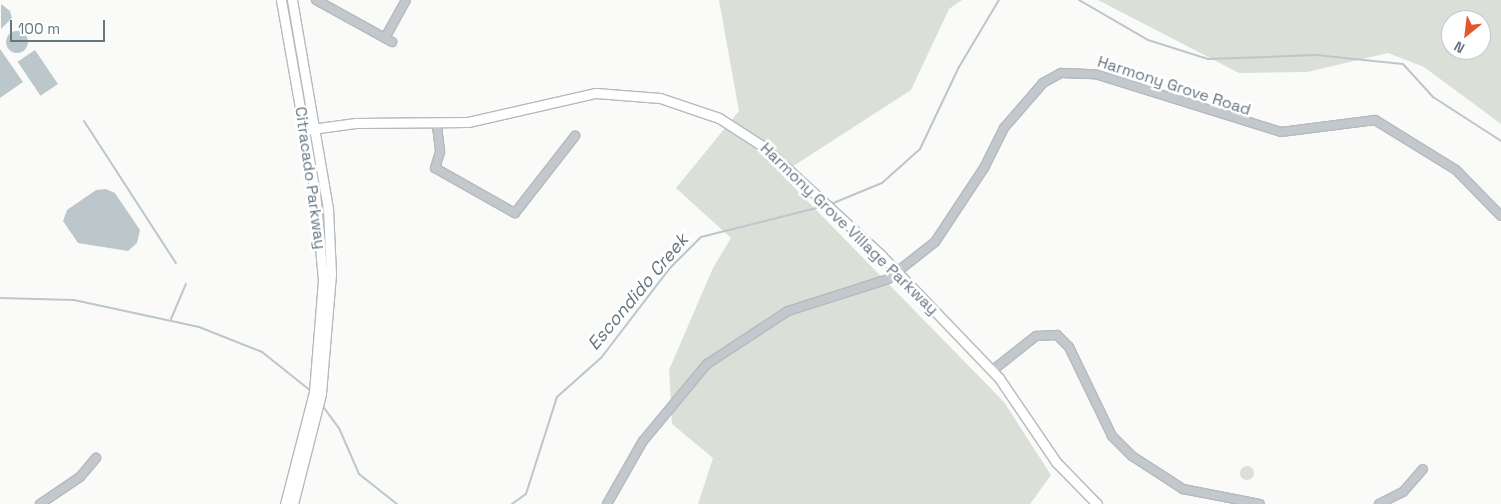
<!DOCTYPE html>
<html>
<head>
<meta charset="utf-8">
<style>
  body { margin:0 }
  #map { position:relative; width:1501px; height:504px; overflow:hidden; background:#fafaf8; font-family:"Space Grotesk",sans-serif }
  div>[style] { position:absolute }
  .green>* { inset:0; background:#dadfd7 }
  .round { border-radius:50% }
  .water>* { inset:0; background:#bbc7cb; transform-origin:0 0 }
  .stream>* { height:2px; margin:-1px; padding:0 1px; transform-origin:1px; border-radius:1px; background:#bbc7cb }
  .roads { filter:drop-shadow(1px 0 #b5babe) drop-shadow(-1px 0 #b5babe) drop-shadow(0 1px #b5babe) drop-shadow(0 -1px #b5babe) }
  .minor>* { height:8px; margin:-4px; padding:0 4px; transform-origin:4px; border-radius:4px; background:#c3c8cc }
  .major>* { height:9px; margin:-4.5px; padding:0 4.5px; transform-origin:4.5px; border-radius:4.5px; background:#fff }
  span { translate:-50% -50%; white-space:nowrap; text-align:center; line-height:1.15; -webkit-text-stroke:5px #fff; paint-order:stroke }
  .street-label { font-size:16px; color:#657683 }
  .water-label { font-size:18px; color:#60757c; font-style:italic }
  .north { position:absolute; left:1441px; top:10px; width:50px; height:50px; box-sizing:border-box; background:#fff; border:1px solid #c1c8cd; border-radius:50%; rotate:209deg; font-size:14px; font-weight:700; line-height:20px; text-align:center; color:#657683 }
  .north::after { content:''; display:block; margin:auto; width:18px; height:22px; background:#e4572e; clip-path:polygon(50% 0,100% 100%,50% 72%,0 100%) }
  .scale { position:absolute; left:10px; top:20px; width:95px; height:22px; box-sizing:border-box; border:2px solid #657683; border-top:0; padding-left:6px; font-size:15px; line-height:18px; white-space:nowrap; color:#657683; -webkit-text-stroke:4px #fff; paint-order:stroke }
</style>
</head>
<body>
<div id="map">
  <div class="green">
    <i style="clip-path:polygon(719px 0,962px 0,949px 9px,911px 90px,781px 174px,1004px 402px,1051px 475px,1030px 504px,698px 504px,713px 458px,672px 424px,669px 370px,713px 268px,731px 238px,676px 188px,739px 111px)"></i>
    <i style="clip-path:polygon(evenodd,1098px 0,1501px 0,1501px 124px,1424px 67px,1388px 53px,1307px 72px,1239px 73px,1098px 0,1451px 20px,1481px 20px,1481px 50px,1451px 50px,1451px 20px)"></i>
    <i class="round" style="left:1240px;top:466px;width:14px;height:14px"></i>
  </div>
  <div class="water">
    <i style="clip-path:polygon(1px 4px,10px 11px,12px 18px,1px 29px)"></i>
    <i class="round" style="left:6px;top:31px;width:22px;height:22px"></i>
    <i style="clip-path:polygon(0 49px,23px 82px,0 98px)"></i>
    <i style="left:35px;top:50px;width:41px;height:21px;rotate:56deg"></i>
    <i style="clip-path:polygon(106px 189px,115px 193px,140px 230px,137px 243px,128px 251px,78px 243px,63px 221px,67px 210px,96px 190px)"></i>
  </div>
  <div class="stream">
    <i style="left:1079px;top:0;width:80px;rotate:30.1deg"></i>
    <i style="left:1148px;top:40px;width:63px;rotate:17.6deg"></i>
    <i style="left:1208px;top:59px;width:108px;rotate:-2.1deg"></i>
    <i style="left:1316px;top:55px;width:87px;rotate:5.9deg"></i>
    <i style="left:1403px;top:64px;width:45px;rotate:47.7deg"></i>
    <i style="left:1433px;top:97px;width:81px;rotate:32.9deg"></i>
    <i style="left:84px;top:121px;width:169px;rotate:57.1deg"></i>
    <i style="left:831px;top:204px;width:55px;rotate:-22.4deg"></i>
    <i style="left:882px;top:183px;width:51px;rotate:-41.8deg"></i>
    <i style="left:920px;top:149px;width:91px;rotate:-64.6deg"></i>
    <i style="left:959px;top:67px;width:78px;rotate:-59.2deg"></i>
    <i style="left:0;top:298px;width:74px;rotate:1.5deg"></i>
    <i style="left:74px;top:300px;width:128px;rotate:12.2deg"></i>
    <i style="left:199px;top:327px;width:68px;rotate:21.6deg"></i>
    <i style="left:262px;top:352px;width:63px;rotate:38.5deg"></i>
    <i style="left:171px;top:319px;width:38px;rotate:-67deg"></i>
    <i style="left:322px;top:405px;width:29px;rotate:54deg"></i>
    <i style="left:339px;top:428px;width:50px;rotate:66.5deg"></i>
    <i style="left:359px;top:474px;width:48px;rotate:38.3deg"></i>
    <i style="left:512px;top:504px;width:17px;rotate:-36deg"></i>
    <i style="left:526px;top:494px;width:102px;rotate:-72.3deg"></i>
    <i style="left:557px;top:397px;width:59px;rotate:-41.6deg"></i>
    <i style="left:601px;top:358px;width:112px;rotate:-52.6deg"></i>
    <i style="left:669px;top:269px;width:45px;rotate:-45deg"></i>
    <i style="left:701px;top:237px;width:127px;rotate:-14.1deg"></i>
  </div>
  <div class="roads">
    <div class="minor">
      <i style="left:316px;top:0;width:87px;rotate:28.9deg"></i>
      <i style="left:385px;top:38px;width:43px;rotate:-61.1deg"></i>
      <i style="left:437px;top:126px;width:26px;rotate:83deg"></i>
      <i style="left:440px;top:152px;width:17px;rotate:107deg"></i>
      <i style="left:435px;top:168px;width:92px;rotate:29.4deg"></i>
      <i style="left:515px;top:213px;width:98px;rotate:-52.1deg"></i>
      <i style="left:993px;top:370px;width:55px;rotate:-38.3deg"></i>
      <i style="left:1036px;top:336px;width:21px;rotate:-3deg"></i>
      <i style="left:1057px;top:335px;width:17px;rotate:45deg"></i>
      <i style="left:1069px;top:347px;width:99px;rotate:64.2deg"></i>
      <i style="left:1112px;top:436px;width:28px;rotate:45deg"></i>
      <i style="left:1132px;top:456px;width:61px;rotate:32.9deg"></i>
      <i style="left:1183px;top:489px;width:78px;rotate:11deg"></i>
      <i style="left:40px;top:504px;width:48px;rotate:-34deg"></i>
      <i style="left:80px;top:477px;width:25px;rotate:-50deg"></i>
      <i style="left:607px;top:504px;width:73px;rotate:-60.3deg"></i>
      <i style="left:643px;top:441px;width:100px;rotate:-50.3deg"></i>
      <i style="left:707px;top:364px;width:97px;rotate:-33.2deg"></i>
      <i style="left:788px;top:311px;width:105px;rotate:-17.7deg"></i>
      <i style="left:888px;top:279px;width:60px;rotate:-38.2deg"></i>
      <i style="left:935px;top:242px;width:89px;rotate:-56.5deg"></i>
      <i style="left:984px;top:168px;width:45px;rotate:-63.4deg"></i>
      <i style="left:1004px;top:128px;width:60px;rotate:-49.1deg"></i>
      <i style="left:1043px;top:83px;width:21px;rotate:-29deg"></i>
      <i style="left:1061px;top:73px;width:34px;rotate:2deg"></i>
      <i style="left:1095px;top:74px;width:195px;rotate:17.3deg"></i>
      <i style="left:1281px;top:132px;width:95px;rotate:-7.3deg"></i>
      <i style="left:1375px;top:120px;width:95px;rotate:31.7deg"></i>
      <i style="left:1456px;top:170px;width:64px;rotate:45.6deg"></i>
      <i style="left:1379px;top:504px;width:27px;rotate:-27deg"></i>
      <i style="left:1403px;top:492px;width:30px;rotate:-49deg"></i>
    </div>
    <div class="major">
      <i style="left:281px;top:0;width:195px;rotate:80deg"></i>
      <i style="left:315px;top:192px;width:88px;rotate:84.8deg"></i>
      <i style="left:323px;top:280px;width:112px;rotate:94.6deg"></i>
      <i style="left:314px;top:392px;width:116px;rotate:104.5deg"></i>
      <i style="left:292px;top:0;width:211px;rotate:80.2deg"></i>
      <i style="left:328px;top:208px;width:66px;rotate:87.4deg"></i>
      <i style="left:331px;top:274px;width:120px;rotate:94.8deg"></i>
      <i style="left:321px;top:394px;width:114px;rotate:104.3deg"></i>
      <i style="left:304px;top:130px;width:52px;rotate:-7.7deg"></i>
      <i style="left:356px;top:123px;width:112px;rotate:-0.5deg"></i>
      <i style="left:468px;top:122px;width:131px;rotate:-12.8deg"></i>
      <i style="left:596px;top:93px;width:64px;rotate:4.5deg"></i>
      <i style="left:660px;top:98px;width:62px;rotate:18.7deg"></i>
      <i style="left:719px;top:118px;width:54px;rotate:32.8deg"></i>
      <i style="left:764px;top:147px;width:159px;rotate:42.7deg"></i>
      <i style="left:881px;top:255px;width:170px;rotate:46.2deg"></i>
      <i style="left:999px;top:378px;width:102px;rotate:55.8deg"></i>
      <i style="left:1056px;top:462px;width:59px;rotate:45.7deg"></i>
    </div>
  </div>
  <div class="street-label">
    <span style="left:1174px;top:86px;rotate:18deg">Harmony Grove Road</span>
    <span style="left:310px;top:178px;rotate:82deg">Citracado Parkway</span>
    <span style="left:849px;top:229px;rotate:44deg">Harmony Grove Village Parkway</span>
  </div>
  <div class="water-label">
    <span style="left:638px;top:292px;rotate:-50deg">Escondido Creek</span>
  </div>
  <div class="north">N</div>
  <div class="scale">100 m</div>
</div>
</body>
</html>
